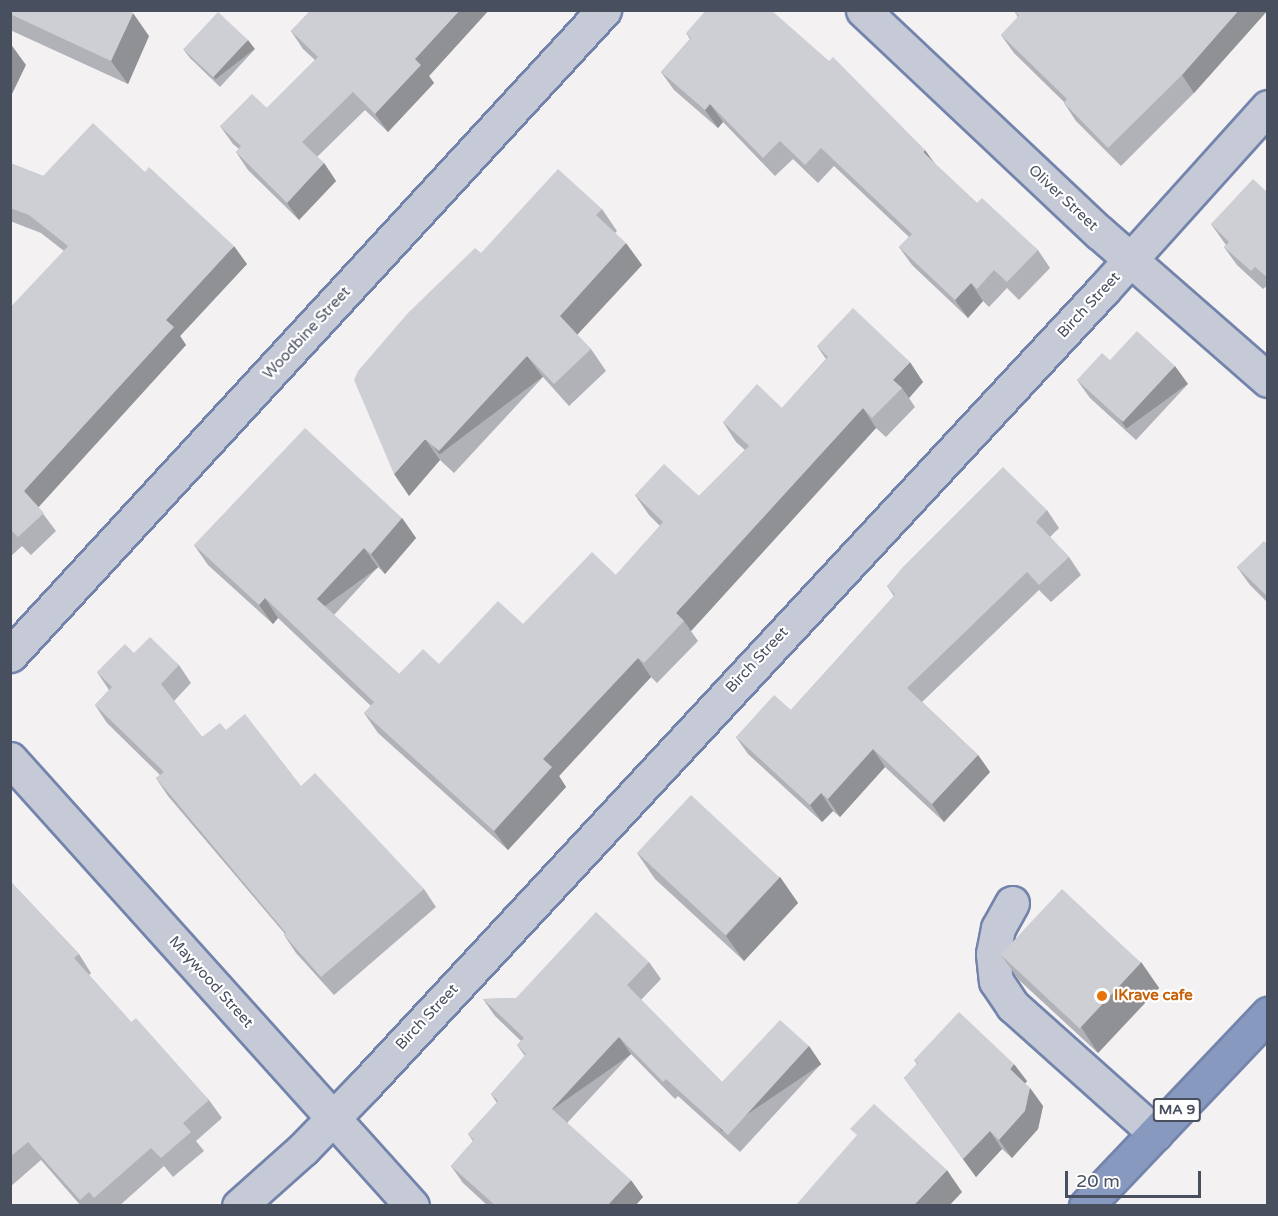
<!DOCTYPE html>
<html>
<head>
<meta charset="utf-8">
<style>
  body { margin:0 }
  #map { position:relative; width:1278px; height:1216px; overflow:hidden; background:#f3f1f1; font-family:"Varela Round",sans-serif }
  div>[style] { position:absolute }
  .roads { filter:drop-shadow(2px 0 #7384ac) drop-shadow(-2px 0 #7384ac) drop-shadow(0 2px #7384ac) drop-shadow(0 -2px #7384ac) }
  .minor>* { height:33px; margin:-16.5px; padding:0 16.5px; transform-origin:16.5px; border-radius:16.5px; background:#c5cad6 }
  .highway>* { height:33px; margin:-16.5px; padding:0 16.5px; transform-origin:16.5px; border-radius:16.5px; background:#8899c0 }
  .wall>* { inset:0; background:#b0b2b7 }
  .shaded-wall>* { inset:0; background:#909195; transform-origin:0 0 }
  .building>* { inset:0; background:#cdcfd5; transform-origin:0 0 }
  .dots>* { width:16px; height:16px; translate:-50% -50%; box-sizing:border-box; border:3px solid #fff; border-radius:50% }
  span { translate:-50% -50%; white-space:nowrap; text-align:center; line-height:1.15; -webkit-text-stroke:4.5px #fff; paint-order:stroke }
  .shield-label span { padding:2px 4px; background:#fff; border:2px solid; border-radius:4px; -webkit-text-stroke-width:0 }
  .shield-label { font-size:14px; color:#48505f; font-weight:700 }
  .street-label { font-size:15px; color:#48505f }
  .food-label { font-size:15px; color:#c56008; font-weight:700 }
  .left { translate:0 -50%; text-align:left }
  .frame { position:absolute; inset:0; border:12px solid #48505f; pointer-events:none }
  .scale { position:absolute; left:1065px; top:1171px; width:136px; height:27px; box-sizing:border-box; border:3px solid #48505f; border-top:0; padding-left:8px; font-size:18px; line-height:21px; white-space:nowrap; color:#48505f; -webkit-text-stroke:4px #fff; paint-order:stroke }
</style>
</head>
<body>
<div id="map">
  <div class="roads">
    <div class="minor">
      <i style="left:863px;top:10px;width:325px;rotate:43.3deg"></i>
      <i style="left:1100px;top:233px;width:223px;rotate:41.2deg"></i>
      <i style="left:10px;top:655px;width:877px;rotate:-47.36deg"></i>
      <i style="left:10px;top:759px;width:601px;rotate:48.03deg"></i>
      <i style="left:1012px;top:903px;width:29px;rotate:119deg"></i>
      <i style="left:998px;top:928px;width:26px;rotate:101deg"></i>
      <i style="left:993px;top:954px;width:27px;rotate:84deg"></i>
      <i style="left:996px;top:981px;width:30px;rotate:56deg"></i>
      <i style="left:1013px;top:1006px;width:191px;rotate:41.8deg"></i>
      <i style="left:239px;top:1206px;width:86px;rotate:-41.7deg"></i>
      <i style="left:303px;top:1149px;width:89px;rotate:-45.9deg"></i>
      <i style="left:365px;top:1085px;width:1085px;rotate:-47.13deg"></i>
      <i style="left:1103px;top:290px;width:246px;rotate:-48deg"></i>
    </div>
    <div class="highway">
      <i style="left:1086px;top:1206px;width:265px;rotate:-46.5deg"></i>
    </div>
  </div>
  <div class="wall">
    <i style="clip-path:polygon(10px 10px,149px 36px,128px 84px,10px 30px)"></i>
    <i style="clip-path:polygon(311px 10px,489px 10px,429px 76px,434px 83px,388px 132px,365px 110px,317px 157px,324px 163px,336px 181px,299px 220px,248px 170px,236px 152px,239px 149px,233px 144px,220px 126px,267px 108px,315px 60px,303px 49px,291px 31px)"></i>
    <i style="clip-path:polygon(1268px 10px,1194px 93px,1121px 166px,1076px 121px,1064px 103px,1064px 102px,1014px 53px,1001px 35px,1018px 17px,1014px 11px)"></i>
    <i style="clip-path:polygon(686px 33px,935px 164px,977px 203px,1038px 250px,1050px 268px,1019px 300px,1007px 288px,989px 307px,983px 301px,968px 318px,912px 265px,899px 247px,909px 237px,834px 166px,818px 183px,793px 159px,775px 176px,723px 122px,718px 128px,674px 90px,661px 72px,690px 39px)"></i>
    <i style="clip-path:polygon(183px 49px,255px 49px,220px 87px,190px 58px)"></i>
    <i style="clip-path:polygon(10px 163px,43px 176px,145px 172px,247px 264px,180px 336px,186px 345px,38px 507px,56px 531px,31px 555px,22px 546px,10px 557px,10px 308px,64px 251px,41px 233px,10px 221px)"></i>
    <i style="clip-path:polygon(1268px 193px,1268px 285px,1263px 289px,1237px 265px,1224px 247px,1226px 245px,1211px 224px)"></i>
    <i style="clip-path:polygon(602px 209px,617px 231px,615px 233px,642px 265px,577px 335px,591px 349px,606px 371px,569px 406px,543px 377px,454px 473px,440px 460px,409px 496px,481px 253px)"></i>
    <i style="clip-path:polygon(817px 346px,923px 382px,909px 398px,915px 407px,886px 437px,876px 428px,691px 631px,698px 641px,657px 683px,651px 677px,559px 776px,566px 787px,508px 850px,378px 733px,364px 713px,371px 706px,278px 618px,273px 624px,208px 565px,194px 545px,402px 518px,416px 538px,385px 574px,378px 567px,334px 615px,399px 674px,439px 664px,523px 624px,616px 575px,660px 526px,649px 515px,635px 495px,699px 496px,745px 450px,736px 442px,723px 422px,782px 408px,826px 359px)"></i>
    <i style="clip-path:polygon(1110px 360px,1188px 384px,1136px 440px,1090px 398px,1077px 380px)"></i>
    <i style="clip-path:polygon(1047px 510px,1059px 528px,1050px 537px,1069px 557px,1081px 575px,1051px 602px,1039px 590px,922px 702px,978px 755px,990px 772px,944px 822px,885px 767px,840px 817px,833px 811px,822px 822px,748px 754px,736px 737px,791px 710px,894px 596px,887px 586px)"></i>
    <i style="clip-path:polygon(1268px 545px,1268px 603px,1250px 585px,1237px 567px)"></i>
    <i style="clip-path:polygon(134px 653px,179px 665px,191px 683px,174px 701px,202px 737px,226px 730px,301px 786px,424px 889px,436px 907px,334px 995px,296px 953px,284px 935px,285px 934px,168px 796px,156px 778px,160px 775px,107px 723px,95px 705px,109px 690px,97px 672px)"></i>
    <i style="clip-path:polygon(637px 853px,780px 877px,798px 903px,744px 961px,655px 879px)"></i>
    <i style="clip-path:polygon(10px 881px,79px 954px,91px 973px,89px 975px,131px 1022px,209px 1100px,222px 1118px,196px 1141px,204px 1151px,173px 1177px,164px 1166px,119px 1206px,81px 1206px,41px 1160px,10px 1187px)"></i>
    <i style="clip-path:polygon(1001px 955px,1141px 962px,1159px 988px,1098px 1053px,1019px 980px)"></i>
    <i style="clip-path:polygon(649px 962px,661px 979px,641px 1000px,722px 1082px,809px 1046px,821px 1064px,740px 1152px,678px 1096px,675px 1099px,631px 1054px,567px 1123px,643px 1197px,635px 1206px,488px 1206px,463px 1183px,451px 1166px,473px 1141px,468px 1134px,497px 1103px,491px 1094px,525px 1056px,517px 1045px,521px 1041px,495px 1016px,483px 999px,516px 998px)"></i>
    <i style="clip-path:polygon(914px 1060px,1027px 1081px,1025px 1084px,1030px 1088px,1043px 1106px,1038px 1129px,1012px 1158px,1002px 1149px,976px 1177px,904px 1078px,917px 1064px)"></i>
  </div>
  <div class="shaded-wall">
    <i style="clip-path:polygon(460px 10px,489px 10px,429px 76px,434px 83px,388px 132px,375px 114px,415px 59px)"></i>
    <i style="clip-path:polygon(1239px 10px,1268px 10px,1194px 93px,1182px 75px)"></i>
    <i style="clip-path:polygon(133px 13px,149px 36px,128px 84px,111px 61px)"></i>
    <i style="left:248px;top:40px;width:11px;height:50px;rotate:52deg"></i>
    <i style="clip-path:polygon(10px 43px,26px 65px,10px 98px)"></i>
    <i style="clip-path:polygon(710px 104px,723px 122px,718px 128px,705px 110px)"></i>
    <i style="clip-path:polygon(925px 150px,938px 168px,923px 152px)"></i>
    <i style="clip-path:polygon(324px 163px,336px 181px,299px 220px,287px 203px)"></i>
    <i style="clip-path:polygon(626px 243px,642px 265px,575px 337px,560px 316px)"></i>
    <i style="clip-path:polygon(234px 246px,247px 264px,180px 336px,186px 345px,36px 510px,24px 491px,166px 320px)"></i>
    <i style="clip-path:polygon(971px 283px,983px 301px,968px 318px,955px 300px)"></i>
    <i style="left:527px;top:356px;width:26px;height:129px;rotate:53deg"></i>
    <i style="clip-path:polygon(910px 362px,923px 382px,909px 398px,902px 388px,893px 380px)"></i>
    <i style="left:1175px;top:366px;width:22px;height:76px;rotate:54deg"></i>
    <i style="clip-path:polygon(863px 408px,876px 428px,691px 631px,684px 621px,676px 613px)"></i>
    <i style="clip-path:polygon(425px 439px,440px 460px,409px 496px,394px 474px)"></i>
    <i style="clip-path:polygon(402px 518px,416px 538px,385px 574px,371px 554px)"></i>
    <i style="left:364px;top:548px;width:24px;height:69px;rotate:54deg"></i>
    <i style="clip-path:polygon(265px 598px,278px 618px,273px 624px,259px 605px)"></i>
    <i style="clip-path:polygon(638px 658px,651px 677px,559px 776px,566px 787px,508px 850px,494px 831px,543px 759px)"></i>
    <i style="clip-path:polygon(873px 749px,885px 767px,840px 817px,828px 799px)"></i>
    <i style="clip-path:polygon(978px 755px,990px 772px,944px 822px,932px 804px)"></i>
    <i style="clip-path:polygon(821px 793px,833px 811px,822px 822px,810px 805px)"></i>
    <i style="clip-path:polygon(780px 877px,798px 903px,744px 961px,726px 936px)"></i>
    <i style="clip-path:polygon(1141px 962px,1159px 988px,1098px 1053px,1081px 1027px)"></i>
    <i style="left:619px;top:1037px;width:21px;height:98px;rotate:55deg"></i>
    <i style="left:809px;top:1046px;width:22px;height:120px;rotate:56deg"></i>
    <i style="clip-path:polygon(1014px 1064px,1027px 1081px,1022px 1087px,1010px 1069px)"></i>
    <i style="clip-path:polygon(1030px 1088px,1043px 1106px,1038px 1129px,1012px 1158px,999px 1140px)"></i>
    <i style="clip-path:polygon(990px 1131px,1002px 1149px,976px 1177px,963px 1159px)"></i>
    <i style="clip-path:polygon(947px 1170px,962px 1192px,949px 1206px,913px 1206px)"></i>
    <i style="clip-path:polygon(631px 1180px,643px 1197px,635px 1206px,607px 1206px)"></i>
  </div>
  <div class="building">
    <i style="clip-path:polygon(10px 10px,128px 10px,133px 13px,111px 61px,10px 14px)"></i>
    <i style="clip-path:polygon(311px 10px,460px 10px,415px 59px,421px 65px,375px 114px,353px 92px,302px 142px,324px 163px,287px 203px,236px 152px,241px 146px,220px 126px,252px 94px,267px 108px,318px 57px,291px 31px)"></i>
    <i style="clip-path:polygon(706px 10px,771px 10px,829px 61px,833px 57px,925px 150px,923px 152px,977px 203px,982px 198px,1038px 250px,1007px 282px,994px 270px,977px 289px,971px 283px,955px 300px,899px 247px,912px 234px,821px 148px,805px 165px,780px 141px,763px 158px,710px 104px,705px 110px,661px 72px,691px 38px,686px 33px)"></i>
    <i style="clip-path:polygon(1015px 10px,1239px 10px,1182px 75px,1108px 148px,1064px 103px,1067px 99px,1001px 35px,1019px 16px,1014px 11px)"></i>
    <i style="left:218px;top:12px;width:41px;height:51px;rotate:43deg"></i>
    <i style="clip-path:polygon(93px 123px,145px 172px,149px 167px,234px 246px,166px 320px,174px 327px,24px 491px,44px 513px,18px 537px,10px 529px,10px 308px,68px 246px,29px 215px,10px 208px,10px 163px,43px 176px)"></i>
    <i style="clip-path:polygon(558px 169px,602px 209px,596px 215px,626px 243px,560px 316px,591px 349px,554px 384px,527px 356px,439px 451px,425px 439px,394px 474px,354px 380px,358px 371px,408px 313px,475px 248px,481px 253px)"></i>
    <i style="clip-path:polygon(1253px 179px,1268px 193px,1268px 278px,1255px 267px,1251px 271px,1224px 247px,1229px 242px,1211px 224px)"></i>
    <i style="clip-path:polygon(853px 308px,910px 362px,893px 380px,902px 388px,872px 418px,863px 408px,676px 613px,684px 621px,644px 663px,638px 658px,543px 759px,552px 767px,494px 831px,364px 713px,374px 702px,265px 598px,259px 605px,194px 545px,305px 428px,402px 518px,371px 554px,364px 548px,317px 599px,399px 674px,423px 649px,439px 664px,498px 601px,523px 624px,592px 552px,616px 575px,663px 522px,635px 495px,664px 464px,699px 496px,749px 446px,723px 422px,757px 384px,782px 408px,828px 357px,817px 346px)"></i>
    <i style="clip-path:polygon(1137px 331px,1175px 366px,1123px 422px,1077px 380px,1102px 353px,1110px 360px)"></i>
    <i style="clip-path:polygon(1003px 467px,1047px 510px,1036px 522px,1069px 557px,1039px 585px,1027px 572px,907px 688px,978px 755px,932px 804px,873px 749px,828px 799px,821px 793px,810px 805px,736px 737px,774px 695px,791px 710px,895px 595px,887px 586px,902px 568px)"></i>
    <i style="clip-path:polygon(1264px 541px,1268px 545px,1268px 597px,1237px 567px)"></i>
    <i style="clip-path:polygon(150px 637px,179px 665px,161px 684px,202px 737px,220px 723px,226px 730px,245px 714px,301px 786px,315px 773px,424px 889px,321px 977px,284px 935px,286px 933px,156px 778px,164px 772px,95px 705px,112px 687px,97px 672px,125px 644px,134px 653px)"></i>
    <i style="left:691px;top:795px;width:121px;height:79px;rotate:43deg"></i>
    <i style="clip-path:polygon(10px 881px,79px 954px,74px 958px,131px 1022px,136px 1018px,209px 1100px,183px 1123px,191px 1132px,161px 1158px,151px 1148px,94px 1198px,89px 1192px,80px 1200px,28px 1142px,10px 1157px)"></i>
    <i style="left:1062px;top:889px;width:108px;height:90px;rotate:43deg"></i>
    <i style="clip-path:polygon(596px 912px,649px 962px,627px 985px,722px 1082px,780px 1020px,809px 1046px,728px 1135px,666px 1079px,663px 1082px,619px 1037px,552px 1109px,631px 1180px,607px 1206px,496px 1206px,451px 1166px,474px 1140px,468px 1134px,498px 1101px,491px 1094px,526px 1054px,517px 1045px,524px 1038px,483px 999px,516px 998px)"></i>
    <i style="clip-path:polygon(959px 1012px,1014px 1064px,1010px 1069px,1030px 1088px,1025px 1111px,999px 1140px,990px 1131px,963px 1159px,904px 1078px,918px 1063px,914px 1060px)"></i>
    <i style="clip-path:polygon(874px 1104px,947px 1170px,913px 1206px,795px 1206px,857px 1135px,850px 1129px)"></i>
  </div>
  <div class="dots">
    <i style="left:1102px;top:996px;background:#e8710a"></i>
  </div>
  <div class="shield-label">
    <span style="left:1177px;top:1110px">MA 9</span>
  </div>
  <div class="street-label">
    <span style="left:1063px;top:198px;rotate:43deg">Oliver Street</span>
    <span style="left:1089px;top:305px;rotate:-47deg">Birch Street</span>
    <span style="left:307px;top:333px;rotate:-47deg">Woodbine Street</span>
    <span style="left:757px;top:660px;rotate:-47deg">Birch Street</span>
    <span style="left:211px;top:982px;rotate:48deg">Maywood Street</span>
    <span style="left:427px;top:1017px;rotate:-47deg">Birch Street</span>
  </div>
  <div class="food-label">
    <span class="left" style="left:1114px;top:996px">IKrave cafe</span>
  </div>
  <div class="frame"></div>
  <div class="scale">20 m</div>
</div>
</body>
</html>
